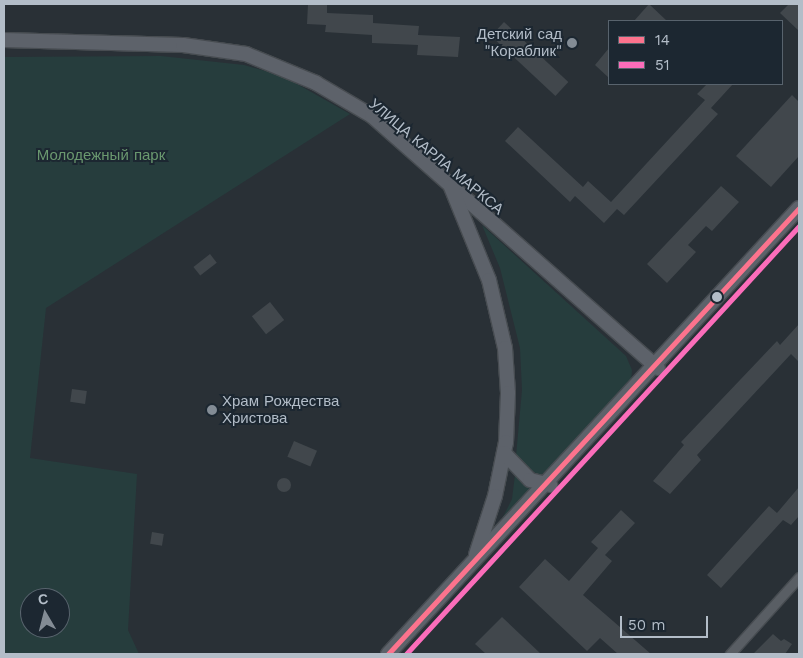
<!DOCTYPE html>
<html>
<head>
<meta charset="utf-8">
<style>
  body { margin:0 }
  #map { position:relative; width:803px; height:658px; overflow:hidden; background:#293036; font-family:"Work Sans",sans-serif }
  div>[style] { position:absolute }
  .green>* { inset:0; background:#263d3d }
  .building>* { inset:0; background:#41474c; transform-origin:0 0 }
  .round { border-radius:50% }
  .roads { filter:drop-shadow(1px 0 #474c51) drop-shadow(-1px 0 #474c51) drop-shadow(0 1px #474c51) drop-shadow(0 -1px #474c51) }
  .street>* { height:9px; margin:-4.5px; padding:0 4.5px; transform-origin:4.5px; border-radius:4.5px; background:#595e64 }
  .secondary>* { height:14px; margin:-7px; padding:0 7px; transform-origin:7px; border-radius:7px; background:#5d626a }
  .bus-1>* { height:5px; margin:-2.5px; padding:0 2.5px; transform-origin:2.5px; border-radius:2.5px; background:#fc738d }
  .bus-2>* { height:5px; margin:-2.5px; padding:0 2.5px; transform-origin:2.5px; border-radius:2.5px; background:#fb6dba }
  .dots>* { width:14px; height:14px; translate:-50% -50%; box-sizing:border-box; border:2px solid #1c2731; border-radius:50% }
  span { translate:-50% -50%; white-space:nowrap; text-align:center; line-height:1.15; -webkit-text-stroke:4px #1c2731; paint-order:stroke }
  .poi-label { font-size:15px; color:#b3bdc8 }
  .right { translate:-100% -50%; text-align:right }
  .left { translate:0 -50%; text-align:left }
  .park-label { font-size:15px; color:#6a986f }
  .street-label { font-size:15px; color:#b3bdc8 }
  .frame { position:absolute; inset:0; border:5px solid #b3bdc8; pointer-events:none }
  .legend { position:absolute; left:608px; top:20px; width:175px; height:65px; box-sizing:border-box; background:#1c2731; border:1px solid #58636d; margin:0; padding:6px 9px; list-style:none; font-size:15px; color:#b3bdc8 }
  .legend li { display:flex; align-items:center; gap:10px; height:25px }
  .legend b { width:25px; border:1px solid #58636d }
  .north { position:absolute; left:20px; top:588px; width:50px; height:50px; box-sizing:border-box; background:#1c2731; border:1px solid #58636d; border-radius:50%; rotate:352deg; font-size:14px; font-weight:700; line-height:20px; text-align:center; color:#b3bdc8 }
  .north::after { content:''; display:block; margin:auto; width:18px; height:22px; background:#838c95; clip-path:polygon(50% 0,100% 100%,50% 72%,0 100%) }
  .scale { position:absolute; left:620px; top:616px; width:88px; height:22px; box-sizing:border-box; border:2px solid #b3bdc8; border-top:0; padding-left:6px; font-size:15px; line-height:18px; white-space:nowrap; color:#b3bdc8; -webkit-text-stroke:4px #1c2731; paint-order:stroke }
</style>
</head>
<body>
<div id="map">
  <div class="green">
    <i style="clip-path:polygon(evenodd,161px 56px,244px 65px,283px 76px,350px 114px,46px 308px,30px 458px,137px 474px,128px 630px,139px 654px,4px 654px,4px 57px,161px 56px,30px 598px,60px 598px,60px 628px,30px 628px,30px 598px)"></i>
    <i style="clip-path:polygon(482px 225px,626px 356px,632px 370px,631px 382px,552px 470px,539px 475px,527px 468px,516px 456px,522px 390px,520px 348px,500px 268px)"></i>
    <i style="clip-path:polygon(515px 475px,524px 484px,533px 488px,500px 523px,512px 499px)"></i>
  </div>
  <div class="building">
    <i style="clip-path:polygon(308px 4px,327px 4px,327px 13px,373px 15px,373px 23px,419px 26px,418px 35px,460px 37px,458px 57px,417px 55px,418px 45px,372px 43px,372px 35px,325px 32px,326px 25px,307px 24px)"></i>
    <i style="clip-path:polygon(649px 4px,667px 21px,634px 21px)"></i>
    <i style="clip-path:polygon(789px 4px,799px 4px,799px 31px,780px 13px)"></i>
    <i style="left:504px;top:22px;width:88px;height:19px;rotate:43deg"></i>
    <i style="clip-path:polygon(609px 48px,609px 78px,595px 65px)"></i>
    <i style="clip-path:polygon(707px 84px,733px 84px,711px 108px,718px 114px,624px 215px,617px 209px,604px 223px,575px 196px,570px 202px,505px 141px,518px 127px,583px 187px,588px 181px,611px 202px,705px 100px,697px 94px)"></i>
    <i style="clip-path:polygon(792px 95px,799px 102px,799px 156px,771px 187px,736px 156px)"></i>
    <i style="clip-path:polygon(721px 186px,739px 202px,712px 231px,706px 226px,688px 245px,696px 252px,667px 283px,647px 264px)"></i>
    <i style="left:210px;top:254px;width:11px;height:21px;rotate:52deg"></i>
    <i style="left:270px;top:302px;width:23px;height:23px;rotate:52deg"></i>
    <i style="clip-path:polygon(799px 324px,799px 362px,791px 354px,697px 455px,701px 460px,670px 494px,653px 481px,684px 445px,681px 442px,777px 341px,780px 345px)"></i>
    <i style="left:72px;top:389px;width:15px;height:13px;rotate:8deg"></i>
    <i style="left:294px;top:441px;width:25px;height:17px;rotate:23deg"></i>
    <i class="round" style="left:277px;top:478px;width:14px;height:14px"></i>
    <i style="clip-path:polygon(799px 487px,799px 516px,791px 525px,783px 520px,721px 588px,707px 575px,769px 506px,777px 513px)"></i>
    <i style="clip-path:polygon(621px 510px,635px 523px,605px 555px,612px 561px,583px 595px,651px 654px,618px 654px,600px 638px,587px 651px,519px 587px,545px 559px,569px 581px,598px 548px,591px 542px)"></i>
    <i style="left:152px;top:532px;width:12px;height:12px;rotate:9deg"></i>
    <i style="clip-path:polygon(502px 617px,541px 654px,486px 654px,475px 644px)"></i>
    <i style="clip-path:polygon(773px 634px,781px 641px,784px 639px,792px 644px,785px 654px,753px 654px)"></i>
  </div>
  <div class="roads">
    <div class="street">
      <i style="left:730px;top:654px;width:103px;rotate:-48.1deg"></i>
    </div>
    <div class="secondary">
      <i style="left:4px;top:40px;width:179px;rotate:1.6deg"></i>
      <i style="left:183px;top:45px;width:64px;rotate:8.1deg"></i>
      <i style="left:246px;top:54px;width:76px;rotate:22.5deg"></i>
      <i style="left:316px;top:83px;width:65px;rotate:30.5deg"></i>
      <i style="left:372px;top:116px;width:381px;rotate:41.4deg"></i>
      <i style="left:451px;top:187px;width:100px;rotate:67.8deg"></i>
      <i style="left:489px;top:280px;width:70px;rotate:76.8deg"></i>
      <i style="left:505px;top:348px;width:45px;rotate:86.2deg"></i>
      <i style="left:508px;top:393px;width:49px;rotate:92.3deg"></i>
      <i style="left:506px;top:442px;width:55px;rotate:101.5deg"></i>
      <i style="left:495px;top:496px;width:62px;rotate:107.9deg"></i>
      <i style="left:504px;top:453px;width:37px;rotate:46deg"></i>
      <i style="left:530px;top:480px;width:21px;rotate:14deg"></i>
      <i style="left:388px;top:654px;width:606px;rotate:-47.34deg"></i>
    </div>
  </div>
  <div class="bus-1">
    <i style="left:388px;top:654px;width:606px;rotate:-47.34deg"></i>
  </div>
  <div class="bus-2">
    <i style="left:406px;top:654px;width:581px;rotate:-47.44deg"></i>
  </div>
  <div class="dots">
    <i style="left:572px;top:43px;background:#838c95"></i>
    <i style="left:717px;top:297px;background:#b3bdc8"></i>
    <i style="left:212px;top:410px;background:#838c95"></i>
  </div>
  <div class="poi-label">
    <span class="right" style="left:562px;top:43px">Детский сад<br>"Кораблик"</span>
    <span class="left" style="left:222px;top:410px">Храм Рождества<br>Христова</span>
  </div>
  <div class="park-label">
    <span style="left:101px;top:156px">Молодежный парк</span>
  </div>
  <div class="street-label">
    <span style="left:436px;top:157px;rotate:40deg">УЛИЦА КАРЛА МАРКСА</span>
  </div>
  <div class="frame"></div>
  <ul class="legend">
  <li><b style="height:6px;background:#fc738d"></b>14</li>
  <li><b style="height:6px;background:#fb6dba"></b>51</li>
  </ul>
  <div class="north">С</div>
  <div class="scale">50 m</div>
</div>
</body>
</html>
